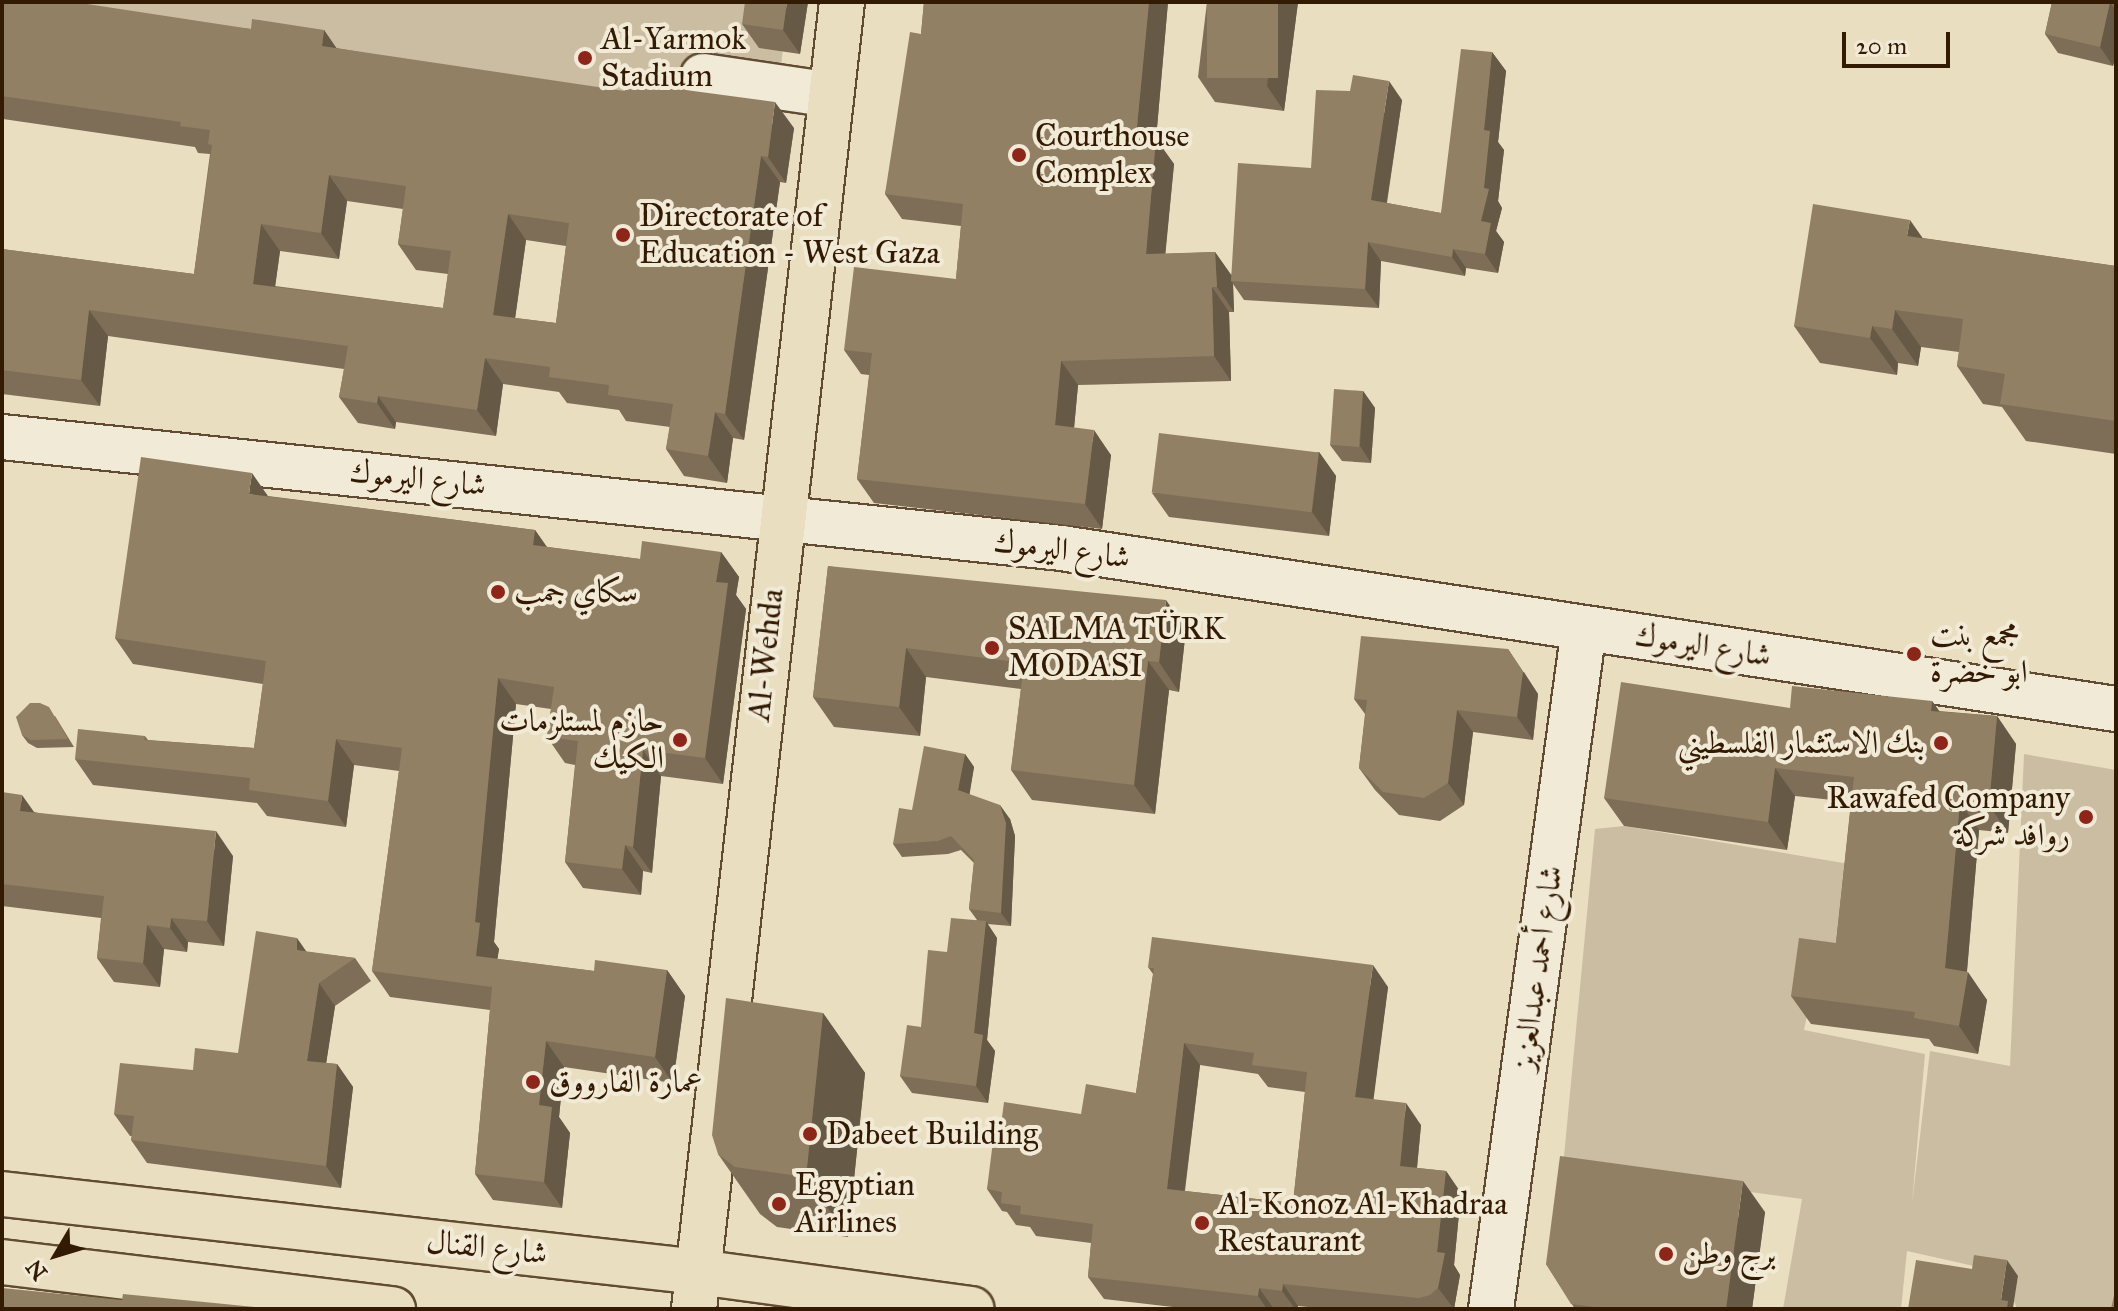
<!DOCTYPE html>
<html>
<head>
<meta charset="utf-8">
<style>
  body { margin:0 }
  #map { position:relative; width:2118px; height:1311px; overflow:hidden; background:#eadec1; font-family:"IM FELL Great Primer",Amiri,serif }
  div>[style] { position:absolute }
  .green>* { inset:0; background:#cbbda1 }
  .roads { filter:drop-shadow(2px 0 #614b32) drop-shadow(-2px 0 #614b32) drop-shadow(0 2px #614b32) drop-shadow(0 -2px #614b32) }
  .minor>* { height:44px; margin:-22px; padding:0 22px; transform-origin:22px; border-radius:22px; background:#f1ead7 }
  .major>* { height:44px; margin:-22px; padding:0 22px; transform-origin:22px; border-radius:22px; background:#eadec1 }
  .wall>* { inset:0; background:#7e6e57 }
  .shaded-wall>* { inset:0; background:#665a47 }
  .building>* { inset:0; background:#928065; transform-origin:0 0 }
  .dots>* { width:22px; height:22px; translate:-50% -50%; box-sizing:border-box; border:4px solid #f1ead7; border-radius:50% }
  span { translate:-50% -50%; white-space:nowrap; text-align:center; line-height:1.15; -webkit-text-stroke:8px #f1ead7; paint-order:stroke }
  .poi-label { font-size:32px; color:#331a02 }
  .left { translate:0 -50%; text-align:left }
  .right { translate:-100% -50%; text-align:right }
  .street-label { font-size:32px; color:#331a02 }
  .frame { position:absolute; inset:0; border:4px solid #331a02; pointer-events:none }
  .north { position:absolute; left:16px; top:1215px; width:80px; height:80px; -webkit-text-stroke:6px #f1ead7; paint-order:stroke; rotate:232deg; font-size:22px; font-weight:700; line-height:32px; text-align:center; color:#331a02 }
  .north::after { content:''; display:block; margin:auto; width:28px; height:36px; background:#331a02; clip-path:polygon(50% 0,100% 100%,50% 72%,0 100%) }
  .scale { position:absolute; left:1842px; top:32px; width:108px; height:36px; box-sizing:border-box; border:4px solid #331a02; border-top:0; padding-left:10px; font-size:24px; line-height:28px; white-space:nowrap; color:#331a02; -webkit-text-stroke:6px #f1ead7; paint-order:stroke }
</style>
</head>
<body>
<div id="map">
  <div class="green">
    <i style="clip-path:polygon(2px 2px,788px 2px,776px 113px)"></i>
    <i style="clip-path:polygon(2024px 754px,2116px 770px,2116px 1309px,2017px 1309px,2014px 1301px,2018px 1276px,1907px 1251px,1901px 1309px,1783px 1309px,1802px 1199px,1563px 1167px,1595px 829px,1624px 826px,1867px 867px,1857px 960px,1820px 952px,1804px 1030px,1925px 1054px,1912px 1204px,1930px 1051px,2010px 1066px)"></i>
  </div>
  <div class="roads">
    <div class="minor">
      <i style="left:703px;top:76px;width:129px;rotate:8.4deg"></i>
      <i style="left:2px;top:437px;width:1065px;rotate:5.98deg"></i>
      <i style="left:1061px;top:548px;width:1067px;rotate:8.68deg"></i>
      <i style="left:1491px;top:1309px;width:687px;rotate:-82.22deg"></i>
    </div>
    <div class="major">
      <i style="left:2px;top:1194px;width:700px;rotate:6.39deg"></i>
      <i style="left:698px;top:1272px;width:276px;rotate:7.7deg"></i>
      <i style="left:2px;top:1262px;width:394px;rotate:6.9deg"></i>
      <i style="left:694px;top:1309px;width:1315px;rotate:-83.54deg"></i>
    </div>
  </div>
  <div class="wall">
    <i style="clip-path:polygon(evenodd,2px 2px,251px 29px,324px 30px,336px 48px,794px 128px,786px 183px,780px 182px,744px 440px,733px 438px,727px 483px,684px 476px,666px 449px,670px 427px,626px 421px,619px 410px,567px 403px,559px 392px,503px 384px,496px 436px,396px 422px,395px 429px,358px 423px,339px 397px,344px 369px,108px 336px,100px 406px,2px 394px,2px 249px,194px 274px,210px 154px,198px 153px,195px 147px,3px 119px,2px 126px,2px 2px,347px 201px,403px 209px,398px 244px,416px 270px,448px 274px,443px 308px,275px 286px,280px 251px,339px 259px,347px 201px,2px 2px,526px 240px,566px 246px,556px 323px,515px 318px,526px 240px)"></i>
    <i style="clip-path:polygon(808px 2px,800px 54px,759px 48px,742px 24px)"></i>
    <i style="clip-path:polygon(924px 2px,1168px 2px,1156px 139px,1174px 164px,1165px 254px,1215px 252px,1231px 275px,1311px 168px,1402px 100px,1387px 203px,1441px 213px,1492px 52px,1506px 71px,1498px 142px,1504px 150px,1498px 201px,1502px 208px,1496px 231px,1504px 242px,1498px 273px,1466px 268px,1465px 276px,1381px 261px,1379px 308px,1244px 300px,1233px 284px,1234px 312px,1229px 312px,1231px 381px,1078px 385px,1074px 428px,1111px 455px,1102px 529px,874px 503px,857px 479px,869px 375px,861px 374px,844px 350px,956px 279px,961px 226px,902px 219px,885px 194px,921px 34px)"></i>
    <i style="clip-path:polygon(1207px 2px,1298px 2px,1284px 111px,1215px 102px,1198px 77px)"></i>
    <i style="clip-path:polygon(2052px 2px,2116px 2px,2116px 54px,2113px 66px,2058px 53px,2045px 34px)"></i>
    <i style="clip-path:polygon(1923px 238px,2116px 266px,2116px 454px,2026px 441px,2002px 407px,1983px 404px,1957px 366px,1959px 352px,1921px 347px,1918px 366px,1898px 363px,1897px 375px,1820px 363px,1794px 326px)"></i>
    <i style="clip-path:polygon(1363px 391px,1375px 408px,1371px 463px,1342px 461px,1330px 445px)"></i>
    <i style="clip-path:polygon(1319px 452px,1336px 476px,1329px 536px,1169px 517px,1152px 493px)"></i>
    <i style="clip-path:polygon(268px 496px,535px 530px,547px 547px,640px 559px,721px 552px,739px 577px,736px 595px,746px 609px,723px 784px,661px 776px,652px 873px,643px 871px,641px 895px,583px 888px,565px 862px,575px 765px,565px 763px,547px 737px,551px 709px,516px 704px,494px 942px,499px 949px,497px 959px,594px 971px,667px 970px,685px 996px,673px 1083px,564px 1067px,559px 1117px,570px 1133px,562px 1208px,493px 1200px,475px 1174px,490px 1010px,390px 997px,372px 971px,399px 771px,354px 765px,346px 827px,267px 816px,257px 803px,93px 785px,75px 759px,145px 736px,148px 740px,254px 748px,263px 684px,133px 664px,115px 638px)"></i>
    <i style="clip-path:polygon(828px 566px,1186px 629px,1179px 692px,1169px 690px,1155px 814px,1032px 800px,1011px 770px,1021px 689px,926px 677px,920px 736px,834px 727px,813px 697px)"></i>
    <i style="clip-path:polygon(1524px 672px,1538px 694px,1533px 740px,1473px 732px,1464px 805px,1440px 821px,1399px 815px,1375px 790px,1359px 768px,1365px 714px,1354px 699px)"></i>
    <i style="clip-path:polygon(1932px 701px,1939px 711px,1997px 716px,2016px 744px,2008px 833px,1979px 830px,1967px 972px,1987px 1000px,1978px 1054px,1934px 1046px,1929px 1039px,1811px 1024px,1791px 996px,1836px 943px,1851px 802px,1795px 796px,1787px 850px,1624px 826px,1604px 798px,1790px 708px)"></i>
    <i style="clip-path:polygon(55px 716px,74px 747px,37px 748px,28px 743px,22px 735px)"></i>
    <i style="clip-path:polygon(965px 754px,974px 767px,969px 794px,1010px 819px,1015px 836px,1011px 926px,987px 924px,997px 938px,987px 1040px,995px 1051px,988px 1103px,912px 1093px,900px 1076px,921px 1027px,947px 952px,977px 920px,969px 909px,974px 863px,961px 850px,948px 854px,902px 857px,893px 844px,912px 810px)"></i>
    <i style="clip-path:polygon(2px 792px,34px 812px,233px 856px,224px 946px,188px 942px,187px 952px,164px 949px,160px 987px,114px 982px,97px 958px,101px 918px,2px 906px)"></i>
    <i style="clip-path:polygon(307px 952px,355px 958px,371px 981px,335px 1006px,326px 1063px,337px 1064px,353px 1087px,341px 1188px,147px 1163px,131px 1140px,132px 1136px,130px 1136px,114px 1114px,193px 1070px,238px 1053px)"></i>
    <i style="clip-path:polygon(evenodd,1148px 967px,1388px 987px,1373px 1099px,1421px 1125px,1417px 1168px,1446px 1171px,1461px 1193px,1454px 1265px,1460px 1275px,1454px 1309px,1328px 1309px,1298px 1306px,1298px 1309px,1190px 1309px,1104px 1299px,1088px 1277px,1091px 1243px,1036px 1236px,1030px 1227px,1016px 1225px,1007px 1212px,1002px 1211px,987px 1189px,999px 1141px,1081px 1114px,1136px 1093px,1153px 974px,1148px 967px,1200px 1065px,1258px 1074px,1268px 1087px,1305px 1092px,1293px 1203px,1185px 1191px,1200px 1065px)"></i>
    <i style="clip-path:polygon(823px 1013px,865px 1073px,848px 1237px,777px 1227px,760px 1214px,718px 1154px)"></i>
    <i style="clip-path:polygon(1765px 1212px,1752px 1309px,1575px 1309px,1546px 1264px)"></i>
  </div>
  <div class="shaded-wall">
    <i style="clip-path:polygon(787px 2px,808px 2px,800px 54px,783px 30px)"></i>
    <i style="clip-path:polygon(1149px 2px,1168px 2px,1154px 162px,1136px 137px)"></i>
    <i style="clip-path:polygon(1278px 2px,1298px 2px,1284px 111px,1267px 86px)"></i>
    <i style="clip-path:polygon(2110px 2px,2116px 11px,2116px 54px,2113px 66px,2100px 47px)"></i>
    <i style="clip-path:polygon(324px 30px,342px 56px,322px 46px)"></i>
    <i style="clip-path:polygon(1492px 52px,1506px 71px,1498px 142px,1504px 150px,1498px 201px,1502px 208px,1496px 231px,1504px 242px,1498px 273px,1485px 254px,1481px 221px,1484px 130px)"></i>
    <i style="clip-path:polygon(1389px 81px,1402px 100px,1384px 219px,1371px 200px)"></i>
    <i style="clip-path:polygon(775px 102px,794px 128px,786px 183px,768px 157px)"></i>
    <i style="clip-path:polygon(1156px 139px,1174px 164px,1163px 279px,1146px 254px)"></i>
    <i style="clip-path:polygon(761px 156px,780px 182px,744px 440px,725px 414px)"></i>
    <i style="clip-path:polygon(329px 175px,347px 201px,339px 259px,321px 233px)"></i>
    <i style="clip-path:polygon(508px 214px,526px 240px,512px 341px,493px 315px)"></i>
    <i style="clip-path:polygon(1910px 220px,1936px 257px,1907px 236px)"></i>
    <i style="clip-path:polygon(261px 224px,280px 251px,272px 310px,253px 284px)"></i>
    <i style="clip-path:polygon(1368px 242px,1381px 261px,1379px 308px,1365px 289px)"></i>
    <i style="clip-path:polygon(1453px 249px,1466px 268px,1465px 276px,1452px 257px)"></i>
    <i style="clip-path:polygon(1215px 252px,1232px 276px,1231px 281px,1233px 284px,1234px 312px,1217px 287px)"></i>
    <i style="clip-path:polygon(1212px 287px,1229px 312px,1231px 381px,1214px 356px)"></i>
    <i style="clip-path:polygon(89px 310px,108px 336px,100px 406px,81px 380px)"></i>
    <i style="clip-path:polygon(1895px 310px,1921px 347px,1918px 366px,1892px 329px)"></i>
    <i style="clip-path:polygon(1872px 326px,1898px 363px,1897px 375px,1870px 338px)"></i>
    <i style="clip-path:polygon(485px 358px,503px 384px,496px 436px,477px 410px)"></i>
    <i style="clip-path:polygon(1061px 361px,1078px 385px,1072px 450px,1055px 425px)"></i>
    <i style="clip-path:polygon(1363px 391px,1375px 408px,1371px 463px,1360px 446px)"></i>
    <i style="clip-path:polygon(378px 396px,396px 422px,395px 429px,377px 403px)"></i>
    <i style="clip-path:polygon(715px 412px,733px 438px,727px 483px,708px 456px)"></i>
    <i style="clip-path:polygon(1094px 430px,1111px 455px,1102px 529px,1085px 504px)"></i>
    <i style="clip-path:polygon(1319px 452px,1336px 476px,1329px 536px,1312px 512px)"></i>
    <i style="clip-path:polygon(252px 473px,270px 499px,249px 494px)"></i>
    <i style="clip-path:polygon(535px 530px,553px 556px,533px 545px)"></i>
    <i style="clip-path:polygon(721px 552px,739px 577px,736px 595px,746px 609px,723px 784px,705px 758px,716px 582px)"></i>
    <i style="clip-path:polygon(1166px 600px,1186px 629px,1179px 692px,1159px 662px)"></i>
    <i style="clip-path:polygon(906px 648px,926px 677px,920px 736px,899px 707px)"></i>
    <i style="clip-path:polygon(1508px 649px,1538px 694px,1533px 740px,1517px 717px)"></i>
    <i style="clip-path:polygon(1148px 661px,1169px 690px,1155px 814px,1134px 785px)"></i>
    <i style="clip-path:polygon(498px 678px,516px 704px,494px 942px,499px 949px,494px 982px,476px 956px,475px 922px)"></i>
    <i style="clip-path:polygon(1932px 701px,1952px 729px,1931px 711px)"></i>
    <i style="clip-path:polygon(1457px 710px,1473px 732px,1464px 805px,1448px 783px)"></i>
    <i style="clip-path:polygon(1997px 716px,2016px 744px,2008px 833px,1989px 805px)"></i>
    <i style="clip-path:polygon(336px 739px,354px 765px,346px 827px,328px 801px)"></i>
    <i style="clip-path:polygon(643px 750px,661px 776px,652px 873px,633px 847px)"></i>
    <i style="clip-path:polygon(965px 754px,974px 767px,968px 804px,958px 790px)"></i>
    <i style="clip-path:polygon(1775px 768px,1795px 796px,1787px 850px,1768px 822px)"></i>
    <i style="clip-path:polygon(22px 795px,39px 819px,20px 811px)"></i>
    <i style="clip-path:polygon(1960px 802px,1979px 830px,1966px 981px,1968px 972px,1987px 1000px,1978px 1054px,1959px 1026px,1945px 968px)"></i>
    <i style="clip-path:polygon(1000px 805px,1010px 819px,1015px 836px,1011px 926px,1001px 913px)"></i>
    <i style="clip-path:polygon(216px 831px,233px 856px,224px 946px,207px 921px)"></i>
    <i style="clip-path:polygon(625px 845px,643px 871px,641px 895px,622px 869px)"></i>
    <i style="clip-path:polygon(171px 918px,188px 942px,187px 952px,170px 928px)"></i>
    <i style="clip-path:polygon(986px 921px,997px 938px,987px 1040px,995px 1051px,988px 1103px,976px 1086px,974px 1033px)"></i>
    <i style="clip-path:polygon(147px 925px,164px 949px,160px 987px,143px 963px)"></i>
    <i style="clip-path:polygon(297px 938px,313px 961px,297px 950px)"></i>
    <i style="clip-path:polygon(1373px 965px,1388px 987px,1371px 1119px,1355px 1097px)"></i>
    <i style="clip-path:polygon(667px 970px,685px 996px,673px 1083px,655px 1057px)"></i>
    <i style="clip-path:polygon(319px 983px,335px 1006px,323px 1084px,307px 1061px)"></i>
    <i style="clip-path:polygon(823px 1013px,865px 1073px,848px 1237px,806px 1177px)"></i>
    <i style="clip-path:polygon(546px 1041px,564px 1067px,559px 1117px,570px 1133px,562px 1208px,544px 1182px,539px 1105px)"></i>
    <i style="clip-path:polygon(1184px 1043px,1200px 1065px,1182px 1211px,1167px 1189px)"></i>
    <i style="clip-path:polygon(337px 1064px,353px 1087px,341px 1188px,326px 1166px)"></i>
    <i style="clip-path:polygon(1406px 1103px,1421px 1125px,1415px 1188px,1400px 1166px)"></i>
    <i style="clip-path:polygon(1446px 1171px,1461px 1193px,1454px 1265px,1460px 1275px,1454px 1309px,1438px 1288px,1437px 1252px)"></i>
    <i style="clip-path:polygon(1743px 1181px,1765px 1212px,1752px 1309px,1726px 1309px)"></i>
    <i style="clip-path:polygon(2007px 1260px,2018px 1276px,2013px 1308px,2014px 1309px,2007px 1309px,2001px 1300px)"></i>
    <i style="clip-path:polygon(1283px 1284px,1298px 1306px,1298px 1309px,1295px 1309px,1282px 1291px)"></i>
    <i style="clip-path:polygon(1259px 1288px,1274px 1309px,1267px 1309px,1258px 1296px)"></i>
  </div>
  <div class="building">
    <i style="clip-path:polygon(evenodd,2px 2px,74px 2px,251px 29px,252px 19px,324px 30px,322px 46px,625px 91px,626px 82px,775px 102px,768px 157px,761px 156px,725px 414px,715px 412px,708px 456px,666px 449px,673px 404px,608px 395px,609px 385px,549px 377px,550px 367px,485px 358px,477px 410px,378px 396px,377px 403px,339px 397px,348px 346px,89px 310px,81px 380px,2px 370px,2px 249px,194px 274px,212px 145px,208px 144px,210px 130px,180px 126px,181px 122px,2px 96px,2px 2px,329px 175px,406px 186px,398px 244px,451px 251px,443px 308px,253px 284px,261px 224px,321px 233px,329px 175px,2px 2px,508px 214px,569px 223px,556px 323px,493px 315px,508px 214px)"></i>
    <i style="clip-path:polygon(745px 2px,787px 2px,783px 30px,742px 24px)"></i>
    <i style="clip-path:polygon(924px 2px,1149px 2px,1136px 137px,1156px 139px,1146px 254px,1215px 252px,1217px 287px,1212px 287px,1214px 356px,1061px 361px,1055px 425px,1094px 430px,1085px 504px,857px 479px,872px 353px,844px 350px,854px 267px,956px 279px,963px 204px,885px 194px,910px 32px,921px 34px)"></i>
    <i style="left:1207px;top:2px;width:71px;height:76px"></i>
    <i style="clip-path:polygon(2052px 2px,2116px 2px,2116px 4px,2110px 2px,2100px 47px,2045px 34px)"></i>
    <i style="clip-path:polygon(1461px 49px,1492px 52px,1484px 130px,1490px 131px,1484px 188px,1489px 189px,1481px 221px,1491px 223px,1485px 254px,1453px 249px,1452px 257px,1368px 242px,1365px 289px,1231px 281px,1238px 163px,1311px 168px,1316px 90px,1350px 91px,1353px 75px,1389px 81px,1371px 200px,1441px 213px)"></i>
    <i style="clip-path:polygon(1813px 204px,1910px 220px,1907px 236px,2116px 266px,2116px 421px,2000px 404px,2005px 374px,1957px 366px,1963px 319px,1895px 310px,1892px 329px,1872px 326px,1870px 338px,1794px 326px)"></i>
    <i style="left:1334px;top:389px;width:29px;height:56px;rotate:4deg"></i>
    <i style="left:1159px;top:433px;width:161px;height:60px;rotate:7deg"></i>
    <i style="clip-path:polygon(141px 457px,252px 473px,249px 494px,535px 530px,533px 545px,640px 559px,642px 541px,721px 552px,716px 582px,728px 583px,705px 758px,643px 750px,633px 847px,625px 845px,622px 869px,565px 862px,578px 741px,547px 737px,554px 687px,498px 678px,475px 922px,480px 923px,476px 956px,594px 971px,595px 960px,667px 970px,655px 1057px,546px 1041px,539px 1105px,552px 1107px,544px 1182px,475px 1174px,492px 987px,372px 971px,402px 748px,336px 739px,328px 801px,249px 790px,250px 778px,75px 759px,78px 729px,145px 736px,144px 740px,254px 748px,266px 661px,115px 638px)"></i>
    <i style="clip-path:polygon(828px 566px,1166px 600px,1159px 662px,1148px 661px,1134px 785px,1011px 770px,1024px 663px,906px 648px,899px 707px,813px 697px)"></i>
    <i style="clip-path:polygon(1361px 636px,1508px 649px,1523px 672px,1517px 717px,1457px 710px,1448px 783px,1424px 798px,1383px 792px,1359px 768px,1367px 700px,1354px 699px)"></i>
    <i style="clip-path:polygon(1621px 682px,1790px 708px,1792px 686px,1932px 701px,1931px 711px,1997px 716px,1989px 805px,1960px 802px,1945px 968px,1968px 972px,1959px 1026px,1914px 1018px,1915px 1012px,1791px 996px,1799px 938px,1836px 943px,1854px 777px,1775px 768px,1768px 822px,1604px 798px)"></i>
    <i style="clip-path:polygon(30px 703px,40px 703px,49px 707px,68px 739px,31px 740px,22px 735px,16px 717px)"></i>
    <i style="clip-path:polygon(924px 746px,965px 754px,958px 790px,1000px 805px,1006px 823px,1001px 913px,969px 909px,974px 860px,951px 836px,938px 841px,893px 844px,899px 808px,912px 810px)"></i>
    <i style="clip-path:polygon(2px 792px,22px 795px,20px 811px,216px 831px,207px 921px,171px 918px,170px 928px,147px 925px,143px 963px,97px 958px,104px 896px,2px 884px)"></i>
    <i style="clip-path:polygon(951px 918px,986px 921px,974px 1033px,983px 1035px,976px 1086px,900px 1076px,907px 1025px,921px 1027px,928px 950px,947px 952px)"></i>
    <i style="clip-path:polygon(256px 931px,297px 938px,297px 950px,355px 958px,319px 983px,307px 1061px,337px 1064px,326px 1166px,131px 1140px,134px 1116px,114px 1114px,120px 1063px,193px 1070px,195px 1048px,238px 1053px)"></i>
    <i style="clip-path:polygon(evenodd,1152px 937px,1373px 965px,1355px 1097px,1406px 1103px,1400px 1166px,1446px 1171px,1437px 1252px,1445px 1253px,1438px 1288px,1430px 1295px,1419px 1298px,1283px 1284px,1282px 1291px,1259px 1288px,1258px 1296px,1088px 1277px,1093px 1224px,1020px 1214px,1021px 1206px,1001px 1203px,1002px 1192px,987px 1189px,993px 1141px,999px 1141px,1004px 1102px,1081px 1114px,1086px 1084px,1136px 1093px,1154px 968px,1148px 967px,1152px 937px,1184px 1043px,1254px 1053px,1252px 1065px,1307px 1072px,1293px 1203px,1167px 1189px,1184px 1043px)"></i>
    <i style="clip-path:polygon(726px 998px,823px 1013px,806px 1177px,735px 1167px,718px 1154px,712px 1135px)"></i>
    <i style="clip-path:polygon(1560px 1156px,1743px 1181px,1726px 1309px,1611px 1309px,1571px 1304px,1546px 1264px)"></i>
    <i style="clip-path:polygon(1974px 1255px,2007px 1260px,2001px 1300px,2008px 1301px,2007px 1309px,1908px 1309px,1916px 1260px,1972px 1269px)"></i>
    <i style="clip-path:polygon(2116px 1286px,2116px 1309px,2111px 1309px)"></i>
    <i style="clip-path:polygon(2px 1288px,122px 1300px,123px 1294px,275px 1309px,2px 1309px)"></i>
  </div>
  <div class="dots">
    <i style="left:585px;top:58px;background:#8f2418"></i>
    <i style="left:1019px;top:155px;background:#8f2418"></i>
    <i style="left:623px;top:235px;background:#8f2418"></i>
    <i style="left:498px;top:592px;background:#8f2418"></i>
    <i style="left:992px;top:648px;background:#8f2418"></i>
    <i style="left:1914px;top:654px;background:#8f2418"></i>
    <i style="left:680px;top:740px;background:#8f2418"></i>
    <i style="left:1941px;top:743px;background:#8f2418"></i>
    <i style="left:2086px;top:817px;background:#8f2418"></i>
    <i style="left:533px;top:1082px;background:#8f2418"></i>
    <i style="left:810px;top:1134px;background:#8f2418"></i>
    <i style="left:779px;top:1204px;background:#8f2418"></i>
    <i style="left:1202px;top:1223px;background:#8f2418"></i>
    <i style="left:1666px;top:1254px;background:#8f2418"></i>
  </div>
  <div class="poi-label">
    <span class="left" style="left:601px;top:58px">Al-Yarmok<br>Stadium</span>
    <span class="left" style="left:1035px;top:155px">Courthouse<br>Complex</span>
    <span class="left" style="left:639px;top:235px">Directorate of<br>Education - West Gaza</span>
    <span class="left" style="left:514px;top:592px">سكاي جمب</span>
    <span class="left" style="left:1008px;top:648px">SALMA TÜRK<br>MODASI</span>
    <span class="left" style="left:1930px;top:654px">مجمع بنت<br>ابو خضرة</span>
    <span class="right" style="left:664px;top:740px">حازم لمستلزمات<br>الكيك</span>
    <span class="right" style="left:1925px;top:743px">بنك الاستثمار الفلسطيني</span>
    <span class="right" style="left:2070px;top:817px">Rawafed Company<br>روافد شركة</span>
    <span class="left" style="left:549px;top:1082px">عمارة الفارووق</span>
    <span class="left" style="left:826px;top:1134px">Dabeet Building</span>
    <span class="left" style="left:795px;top:1204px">Egyptian<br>Airlines</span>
    <span class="left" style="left:1218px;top:1223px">Al-Konoz Al-Khadraa<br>Restaurant</span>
    <span class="left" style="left:1682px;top:1254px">برج وطن</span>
  </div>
  <div class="street-label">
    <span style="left:418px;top:479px;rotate:6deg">شارع اليرموك</span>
    <span style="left:1062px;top:550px;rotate:7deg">شارع اليرموك</span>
    <span style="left:1703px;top:646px;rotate:9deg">شارع اليرموك</span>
    <span style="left:766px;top:655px;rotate:-84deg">Al-Wehda</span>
    <span style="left:1538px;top:968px;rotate:-82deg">شارع أحمد عبدالعزيز</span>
    <span style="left:487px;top:1248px;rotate:6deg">شارع القنال</span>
  </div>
  <div class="frame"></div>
  <div class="north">N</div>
  <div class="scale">20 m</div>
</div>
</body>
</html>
